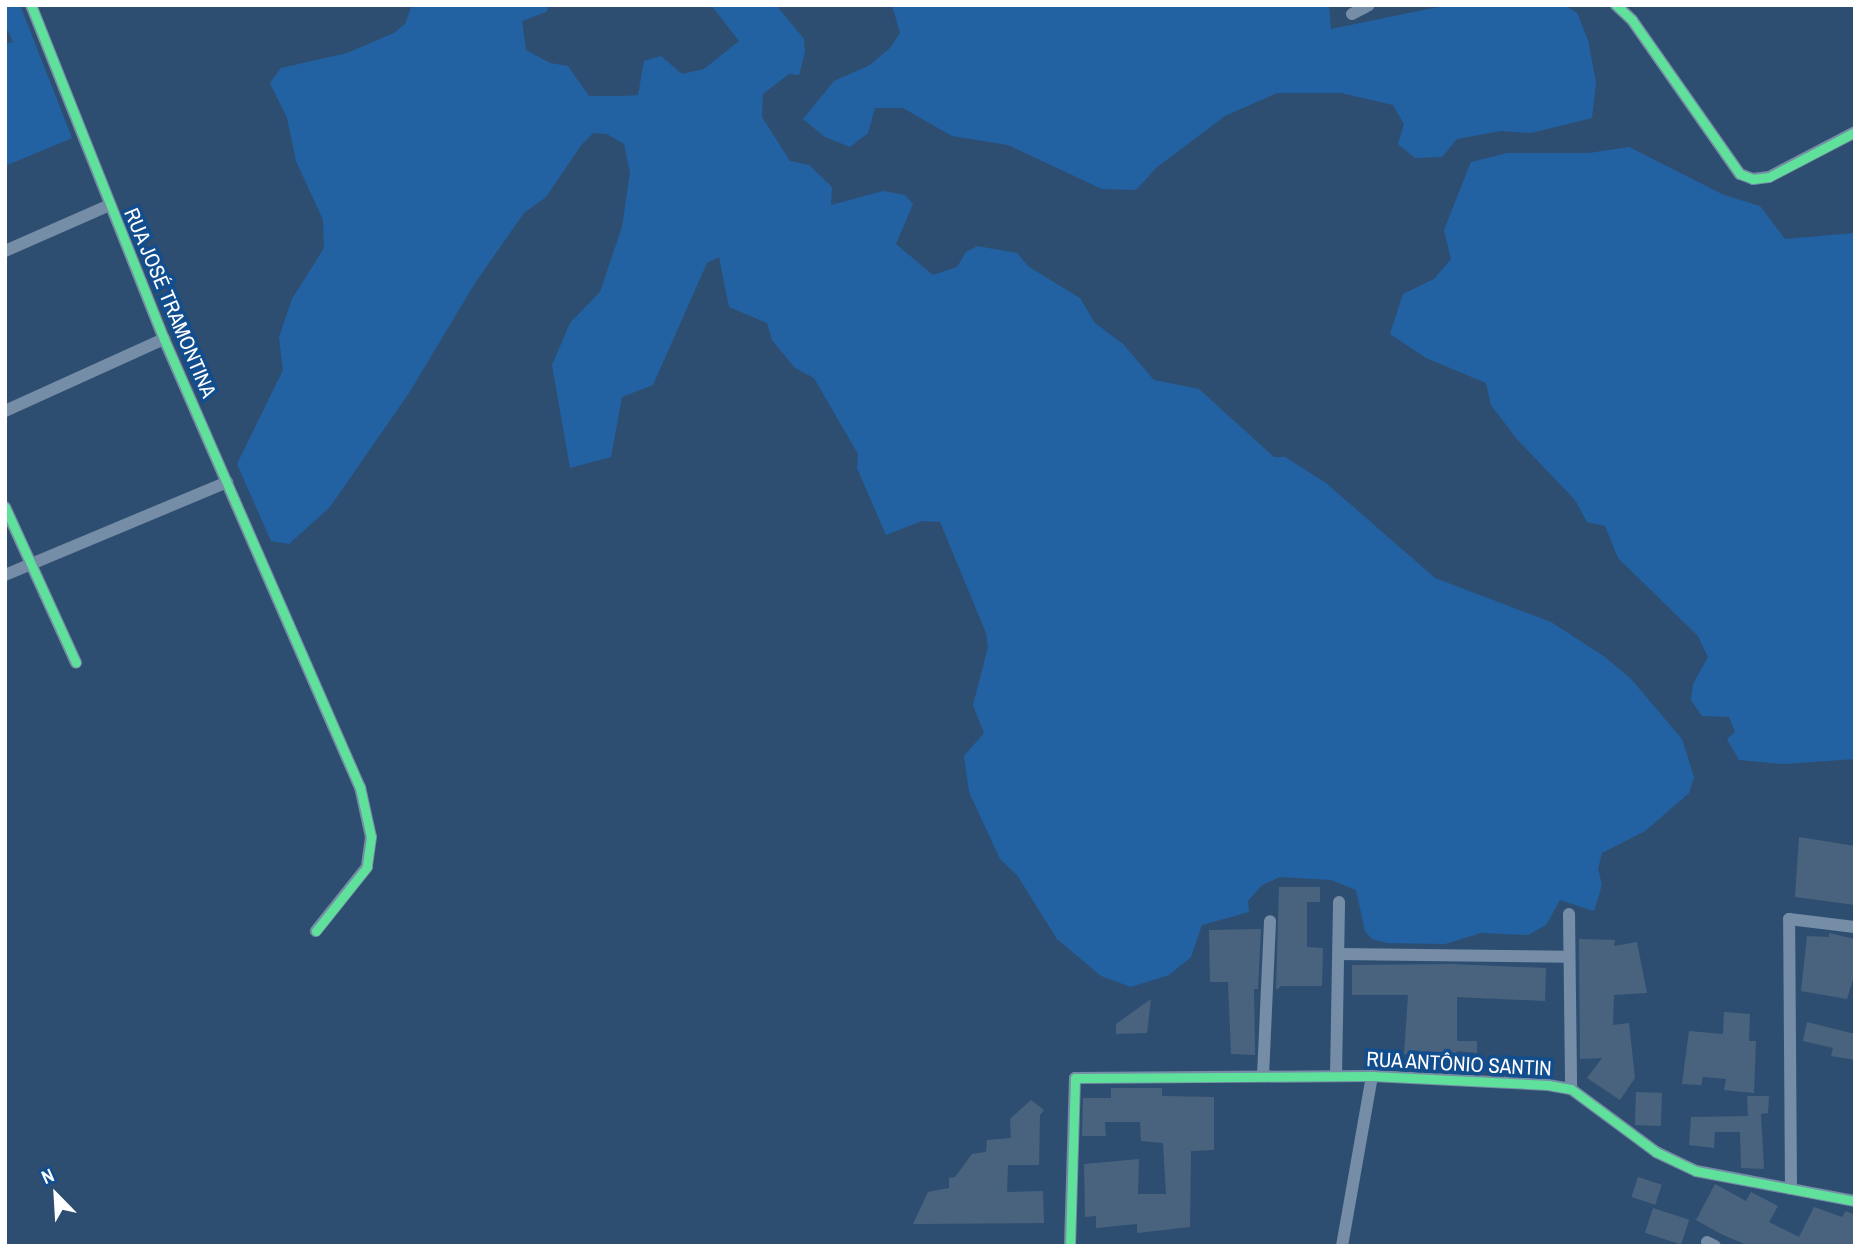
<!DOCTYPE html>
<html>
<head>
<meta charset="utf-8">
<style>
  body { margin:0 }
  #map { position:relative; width:1860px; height:1251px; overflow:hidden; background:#2e4e71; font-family:"Archivo Narrow",sans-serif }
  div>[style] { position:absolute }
  .green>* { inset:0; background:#2262a3 }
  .building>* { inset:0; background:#49637f; transform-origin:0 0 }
  .street>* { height:12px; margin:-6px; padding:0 6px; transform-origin:6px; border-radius:6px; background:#758da6 }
  .cycleway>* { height:9px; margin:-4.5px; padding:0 4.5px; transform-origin:4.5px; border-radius:4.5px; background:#60e19b }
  span { translate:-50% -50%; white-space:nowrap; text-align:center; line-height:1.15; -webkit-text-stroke:7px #124d8d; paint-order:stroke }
  .street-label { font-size:21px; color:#fff }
  .frame { position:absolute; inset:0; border:7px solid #fff; pointer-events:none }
  .north { position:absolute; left:21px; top:1160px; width:70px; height:70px; -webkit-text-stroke:5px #124d8d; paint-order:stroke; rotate:336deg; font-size:19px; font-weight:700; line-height:28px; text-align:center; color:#fff }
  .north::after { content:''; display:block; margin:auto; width:24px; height:32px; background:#fff; clip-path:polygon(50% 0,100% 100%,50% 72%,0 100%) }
</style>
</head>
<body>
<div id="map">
  <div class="green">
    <i style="clip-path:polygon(5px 5px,20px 5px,72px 138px,5px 166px,5px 44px,13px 42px,5px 25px)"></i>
    <i style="clip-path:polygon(412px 5px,550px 5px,546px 12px,522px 21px,526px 50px,550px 63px,568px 66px,589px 96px,623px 96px,638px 95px,644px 61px,661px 56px,682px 74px,704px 69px,739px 41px,711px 5px,776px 5px,804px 39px,805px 52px,799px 75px,789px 74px,763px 94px,762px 117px,790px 161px,809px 165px,832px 187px,831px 205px,883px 191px,905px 195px,913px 204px,896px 244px,933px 275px,957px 267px,966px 252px,977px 246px,1017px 253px,1029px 267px,1080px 298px,1095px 323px,1123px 344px,1154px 380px,1199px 389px,1274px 457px,1285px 457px,1326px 483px,1435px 578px,1551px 622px,1605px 657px,1631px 679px,1682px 739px,1694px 777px,1689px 793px,1645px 831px,1602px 853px,1598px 869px,1602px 885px,1594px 911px,1560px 900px,1546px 925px,1528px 935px,1481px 933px,1445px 944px,1387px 943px,1372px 939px,1365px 931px,1356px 890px,1331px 880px,1280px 877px,1262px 885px,1248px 901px,1249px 912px,1202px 925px,1191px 957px,1169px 975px,1131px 987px,1101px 976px,1057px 939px,1017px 875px,1000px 859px,969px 792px,964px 756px,984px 733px,973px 705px,988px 647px,986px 633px,940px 522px,922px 521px,886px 535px,857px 468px,858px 454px,814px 378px,795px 368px,772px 340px,767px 323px,729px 307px,719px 257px,707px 263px,653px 385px,622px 397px,611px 457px,570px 468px,552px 365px,570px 323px,600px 292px,622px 227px,630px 173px,624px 144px,607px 134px,593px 133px,582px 144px,546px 197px,524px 213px,475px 283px,409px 393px,330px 507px,289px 544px,271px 541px,237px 464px,283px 370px,279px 337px,292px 299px,324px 248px,323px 220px,296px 161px,287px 118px,270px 83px,281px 68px,347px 53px,394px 33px,405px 24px)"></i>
    <i style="clip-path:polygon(892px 5px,1329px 5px,1331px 29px,1448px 5px,1565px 5px,1577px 13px,1588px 40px,1596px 82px,1592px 118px,1531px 133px,1501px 131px,1457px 139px,1442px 157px,1415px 158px,1398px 144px,1404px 124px,1393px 105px,1341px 93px,1277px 93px,1225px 116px,1156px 168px,1136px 190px,1102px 189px,1008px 145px,952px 136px,903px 108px,875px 108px,868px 133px,850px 147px,825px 137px,803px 119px,834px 81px,870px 65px,890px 48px,900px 33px)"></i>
    <i style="clip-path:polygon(1629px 147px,1724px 195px,1760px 206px,1785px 239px,1855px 233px,1855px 759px,1784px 764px,1739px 760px,1727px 739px,1735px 732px,1729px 717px,1702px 716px,1691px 700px,1693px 684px,1708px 657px,1698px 636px,1618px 558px,1605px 526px,1587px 522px,1575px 500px,1516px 438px,1491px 405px,1486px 383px,1426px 358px,1390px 334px,1403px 294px,1434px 279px,1451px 259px,1444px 230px,1471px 162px,1507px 153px,1589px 153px)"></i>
  </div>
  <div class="building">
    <i style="clip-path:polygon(1799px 837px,1855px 846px,1855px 905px,1795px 897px)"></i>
    <i style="clip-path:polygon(1279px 887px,1320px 887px,1320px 902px,1307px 902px,1307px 947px,1323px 948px,1322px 986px,1281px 986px,1276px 990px)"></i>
    <i style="clip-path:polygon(1261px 929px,1258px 989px,1254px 989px,1255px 1055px,1231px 1054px,1228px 982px,1210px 982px,1209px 930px)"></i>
    <i style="clip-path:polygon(1829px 933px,1855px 939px,1855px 973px,1847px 999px,1801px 991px,1807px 936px,1829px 937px)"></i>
    <i style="clip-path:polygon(1579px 939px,1615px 940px,1614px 946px,1637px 942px,1647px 993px,1614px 995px,1613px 1025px,1629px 1023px,1635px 1078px,1620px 1100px,1587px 1078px,1602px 1058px,1580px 1059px)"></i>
    <i style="clip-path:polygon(1451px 964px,1546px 968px,1545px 1001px,1457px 997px,1457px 1041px,1477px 1041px,1477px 1053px,1457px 1051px,1456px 1057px,1404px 1054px,1408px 995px,1352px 995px,1352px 965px)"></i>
    <i style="clip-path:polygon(1151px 999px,1147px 1033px,1116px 1034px,1116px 1024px)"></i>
    <i style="clip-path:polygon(1724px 1012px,1750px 1014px,1749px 1041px,1756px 1041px,1754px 1093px,1724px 1090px,1726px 1079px,1703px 1077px,1701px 1085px,1682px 1084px,1689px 1031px,1723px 1034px)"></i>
    <i style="clip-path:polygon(1807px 1022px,1855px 1034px,1855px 1060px,1831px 1056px,1833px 1048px,1803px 1041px)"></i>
    <i style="clip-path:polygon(1111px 1088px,1162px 1088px,1162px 1096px,1214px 1097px,1214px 1150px,1191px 1151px,1190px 1227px,1137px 1233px,1137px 1224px,1096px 1228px,1096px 1216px,1085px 1217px,1084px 1164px,1139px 1159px,1138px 1194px,1166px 1194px,1163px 1143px,1141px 1141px,1140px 1122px,1105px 1122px,1106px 1136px,1082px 1136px,1083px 1098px,1111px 1098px)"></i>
    <i style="left:1636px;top:1092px;width:26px;height:33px;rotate:2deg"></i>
    <i style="clip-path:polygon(1747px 1096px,1769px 1096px,1768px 1113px,1761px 1114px,1764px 1169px,1741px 1168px,1740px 1132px,1715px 1132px,1714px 1148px,1689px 1145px,1691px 1117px,1748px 1116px)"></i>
    <i style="clip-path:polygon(1031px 1100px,1044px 1110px,1040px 1115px,1039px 1165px,1008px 1165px,1007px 1192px,1043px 1191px,1044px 1223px,913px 1224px,928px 1192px,949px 1188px,949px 1178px,955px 1177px,972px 1154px,986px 1152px,987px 1140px,1011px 1138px,1010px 1119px)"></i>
    <i style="left:1638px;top:1177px;width:25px;height:21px;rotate:18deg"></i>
    <i style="clip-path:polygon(1715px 1184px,1746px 1201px,1751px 1192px,1778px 1206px,1769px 1222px,1799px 1237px,1814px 1207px,1842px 1217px,1846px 1211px,1855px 1215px,1855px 1246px,1749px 1246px,1721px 1234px,1696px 1220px)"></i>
    <i style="left:1653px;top:1208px;width:38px;height:26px;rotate:18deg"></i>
  </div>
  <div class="street">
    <i style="left:31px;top:5px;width:360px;rotate:68.3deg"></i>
    <i style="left:164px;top:339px;width:489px;rotate:66.4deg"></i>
    <i style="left:360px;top:787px;width:51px;rotate:77.6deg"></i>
    <i style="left:371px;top:837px;width:30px;rotate:98deg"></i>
    <i style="left:367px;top:867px;width:82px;rotate:128.6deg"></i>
    <i style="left:1616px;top:5px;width:22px;rotate:43deg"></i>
    <i style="left:1632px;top:20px;width:188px;rotate:55deg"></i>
    <i style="left:1740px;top:174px;width:14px;rotate:21deg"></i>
    <i style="left:1753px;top:179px;width:16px;rotate:-7deg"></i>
    <i style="left:1769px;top:177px;width:97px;rotate:-27.6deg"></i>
    <i style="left:1352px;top:14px;width:19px;rotate:-28deg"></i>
    <i style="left:5px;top:251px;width:115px;rotate:-23.7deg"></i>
    <i style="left:5px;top:411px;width:175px;rotate:-24.4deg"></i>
    <i style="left:5px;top:507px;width:171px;rotate:65.5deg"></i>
    <i style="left:5px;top:575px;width:241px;rotate:-22.7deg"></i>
    <i style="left:1569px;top:914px;width:175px;rotate:89.3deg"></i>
    <i style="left:1339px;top:954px;width:230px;rotate:0.7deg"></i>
    <i style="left:1263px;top:1076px;width:155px;rotate:-87.4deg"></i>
    <i style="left:1336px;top:1076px;width:174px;rotate:-89deg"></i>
    <i style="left:1791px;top:1189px;width:270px;rotate:-90.4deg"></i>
    <i style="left:1789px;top:919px;width:66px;rotate:6.9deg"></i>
    <i style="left:1707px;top:1242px;width:9px;rotate:27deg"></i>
    <i style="left:1070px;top:1246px;width:168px;rotate:-88.3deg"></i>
    <i style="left:1075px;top:1078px;width:297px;rotate:-0.4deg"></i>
    <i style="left:1372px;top:1076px;width:176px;rotate:2.9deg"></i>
    <i style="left:1548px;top:1085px;width:23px;rotate:10deg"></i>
    <i style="left:1571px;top:1089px;width:106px;rotate:36.5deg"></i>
    <i style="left:1656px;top:1152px;width:44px;rotate:25.4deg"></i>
    <i style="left:1696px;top:1171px;width:162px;rotate:10.7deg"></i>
    <i style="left:1342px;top:1246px;width:173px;rotate:-80deg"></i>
  </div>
  <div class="cycleway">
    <i style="left:31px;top:5px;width:360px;rotate:68.3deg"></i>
    <i style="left:164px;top:339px;width:489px;rotate:66.4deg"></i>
    <i style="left:360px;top:787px;width:51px;rotate:77.6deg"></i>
    <i style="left:371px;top:837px;width:30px;rotate:98deg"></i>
    <i style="left:367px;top:867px;width:82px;rotate:128.6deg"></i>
    <i style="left:1616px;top:5px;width:22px;rotate:43deg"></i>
    <i style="left:1632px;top:20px;width:188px;rotate:55deg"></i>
    <i style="left:1740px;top:174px;width:14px;rotate:21deg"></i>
    <i style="left:1753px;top:179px;width:16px;rotate:-7deg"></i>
    <i style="left:1769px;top:177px;width:97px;rotate:-27.6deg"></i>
    <i style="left:5px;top:507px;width:171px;rotate:65.5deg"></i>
    <i style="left:1070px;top:1246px;width:168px;rotate:-88.3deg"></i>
    <i style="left:1075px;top:1078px;width:297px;rotate:-0.4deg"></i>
    <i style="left:1372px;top:1076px;width:176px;rotate:2.9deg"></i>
    <i style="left:1548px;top:1085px;width:23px;rotate:10deg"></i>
    <i style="left:1571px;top:1089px;width:106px;rotate:36.5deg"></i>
    <i style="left:1656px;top:1152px;width:44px;rotate:25.4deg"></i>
    <i style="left:1696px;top:1171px;width:162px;rotate:10.7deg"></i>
  </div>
  <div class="street-label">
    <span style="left:170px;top:303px;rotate:67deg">RUA JOSÉ TRAMONTINA</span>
    <span style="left:1459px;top:1064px;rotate:3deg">RUA ANTÔNIO SANTIN</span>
  </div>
  <div class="frame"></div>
  <div class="north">N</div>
</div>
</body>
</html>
